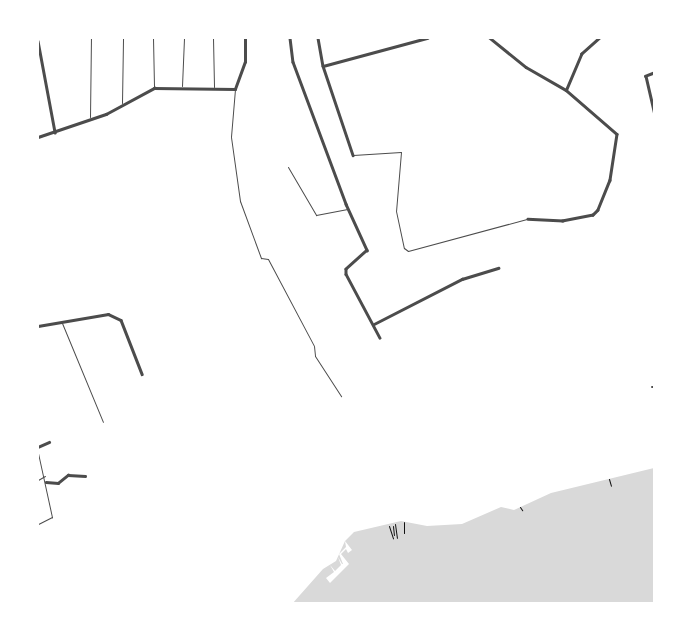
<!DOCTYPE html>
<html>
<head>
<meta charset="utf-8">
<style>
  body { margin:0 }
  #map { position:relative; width:692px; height:641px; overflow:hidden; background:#fff; font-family:Mulish,sans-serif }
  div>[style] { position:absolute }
  .water>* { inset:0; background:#d9d9d9 }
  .pier>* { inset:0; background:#fff }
  .path>* { height:1px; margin:-0.5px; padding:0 0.5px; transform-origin:0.5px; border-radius:0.5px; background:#111 }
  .service>* { height:1px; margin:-0.5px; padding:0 0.5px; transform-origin:0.5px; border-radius:0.5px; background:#4c4c4c }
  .minor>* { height:2.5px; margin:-1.25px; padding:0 1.25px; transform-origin:1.25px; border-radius:1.25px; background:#4c4c4c }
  span { translate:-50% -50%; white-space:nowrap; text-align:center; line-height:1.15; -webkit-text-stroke:5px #fff; paint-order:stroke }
  .frame { position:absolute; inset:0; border:39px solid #fff; pointer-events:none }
</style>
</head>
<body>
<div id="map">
  <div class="water">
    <i style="clip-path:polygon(654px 468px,654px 603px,292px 604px,323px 569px,336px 561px,345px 541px,354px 532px,401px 521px,427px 526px,462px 524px,501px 507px,514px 510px,551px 493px)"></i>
  </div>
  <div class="pier">
    <i style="clip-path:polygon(345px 541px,352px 550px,348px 553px,346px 549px,341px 554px,349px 564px,330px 583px,326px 578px,334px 572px,330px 565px,335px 571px,341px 565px,338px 557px,342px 564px,343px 564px,339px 554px,346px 547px)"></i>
  </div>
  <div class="path">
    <i style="left:609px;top:479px;width:7px;rotate:74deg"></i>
    <i style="left:520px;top:507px;width:4px;rotate:56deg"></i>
    <i style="left:395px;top:524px;width:14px;rotate:82deg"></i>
    <i style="left:389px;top:526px;width:13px;rotate:72deg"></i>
    <i style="left:393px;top:526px;width:9px;rotate:84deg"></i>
    <i style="left:404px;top:533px;width:11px;rotate:-90deg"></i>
  </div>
  <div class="service">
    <i style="left:153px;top:38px;width:49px;rotate:88.8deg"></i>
    <i style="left:213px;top:38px;width:49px;rotate:88.8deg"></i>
    <i style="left:182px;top:86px;width:48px;rotate:-87.6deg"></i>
    <i style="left:235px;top:89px;width:48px;rotate:94.8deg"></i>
    <i style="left:231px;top:137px;width:65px;rotate:82deg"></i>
    <i style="left:240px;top:201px;width:61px;rotate:69.8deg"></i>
    <i style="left:261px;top:258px;width:7px;rotate:8deg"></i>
    <i style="left:268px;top:259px;width:98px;rotate:62.1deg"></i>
    <i style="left:314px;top:346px;width:10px;rotate:84deg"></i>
    <i style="left:315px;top:356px;width:48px;rotate:57deg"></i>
    <i style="left:122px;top:103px;width:65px;rotate:-89.1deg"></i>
    <i style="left:90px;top:117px;width:79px;rotate:-89.3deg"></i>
    <i style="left:353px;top:155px;width:48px;rotate:-3.6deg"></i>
    <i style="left:401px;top:152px;width:59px;rotate:94.8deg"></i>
    <i style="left:396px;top:211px;width:38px;rotate:78deg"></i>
    <i style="left:404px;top:248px;width:5px;rotate:37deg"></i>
    <i style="left:408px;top:251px;width:123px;rotate:-15.1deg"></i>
    <i style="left:288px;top:167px;width:56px;rotate:59.7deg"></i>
    <i style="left:316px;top:215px;width:32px;rotate:-11deg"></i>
    <i style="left:62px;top:323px;width:107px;rotate:67.5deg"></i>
    <i style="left:38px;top:453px;width:66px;rotate:77.7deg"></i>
    <i style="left:52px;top:517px;width:16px;rotate:153deg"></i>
    <i style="left:38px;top:480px;width:8px;rotate:-30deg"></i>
  </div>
  <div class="minor">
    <i style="left:290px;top:38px;width:24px;rotate:83deg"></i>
    <i style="left:293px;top:62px;width:152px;rotate:69.5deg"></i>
    <i style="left:346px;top:204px;width:51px;rotate:65.5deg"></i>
    <i style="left:367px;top:250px;width:28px;rotate:138deg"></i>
    <i style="left:346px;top:269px;width:5px;rotate:90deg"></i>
    <i style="left:346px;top:274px;width:72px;rotate:62deg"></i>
    <i style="left:318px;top:38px;width:28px;rotate:80deg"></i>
    <i style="left:323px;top:66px;width:94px;rotate:71.4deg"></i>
    <i style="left:490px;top:38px;width:46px;rotate:38.9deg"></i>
    <i style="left:526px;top:67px;width:46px;rotate:29.9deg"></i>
    <i style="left:566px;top:90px;width:67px;rotate:40.8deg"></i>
    <i style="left:617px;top:134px;width:47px;rotate:98.7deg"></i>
    <i style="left:610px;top:180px;width:32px;rotate:112deg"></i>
    <i style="left:598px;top:210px;width:7px;rotate:135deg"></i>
    <i style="left:593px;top:215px;width:31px;rotate:169deg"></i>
    <i style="left:563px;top:221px;width:35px;rotate:-177deg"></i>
    <i style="left:38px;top:41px;width:93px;rotate:79.4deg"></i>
    <i style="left:323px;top:66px;width:108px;rotate:-15.1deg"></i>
    <i style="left:654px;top:73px;width:9px;rotate:159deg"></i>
    <i style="left:646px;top:76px;width:37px;rotate:77deg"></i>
    <i style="left:566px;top:90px;width:39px;rotate:-67deg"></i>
    <i style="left:581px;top:54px;width:24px;rotate:-42deg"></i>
    <i style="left:38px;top:137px;width:72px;rotate:-18.7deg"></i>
    <i style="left:106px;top:114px;width:55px;rotate:-28.4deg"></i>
    <i style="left:154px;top:88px;width:81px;rotate:0.7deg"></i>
    <i style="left:235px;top:89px;width:29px;rotate:-70deg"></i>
    <i style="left:245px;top:62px;width:24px;rotate:-90deg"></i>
    <i style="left:374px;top:324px;width:99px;rotate:-27.1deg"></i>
    <i style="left:462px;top:279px;width:38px;rotate:-17deg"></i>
    <i style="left:38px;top:326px;width:71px;rotate:-9.7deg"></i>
    <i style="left:108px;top:314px;width:14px;rotate:25deg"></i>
    <i style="left:121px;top:320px;width:58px;rotate:68.7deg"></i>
    <i style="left:652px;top:387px;width:2px"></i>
    <i style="left:38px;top:447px;width:12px;rotate:-24deg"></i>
    <i style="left:46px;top:482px;width:12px;rotate:5deg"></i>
    <i style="left:58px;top:483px;width:13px;rotate:-39deg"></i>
    <i style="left:68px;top:475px;width:17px;rotate:3deg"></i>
  </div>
  <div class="frame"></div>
</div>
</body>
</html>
